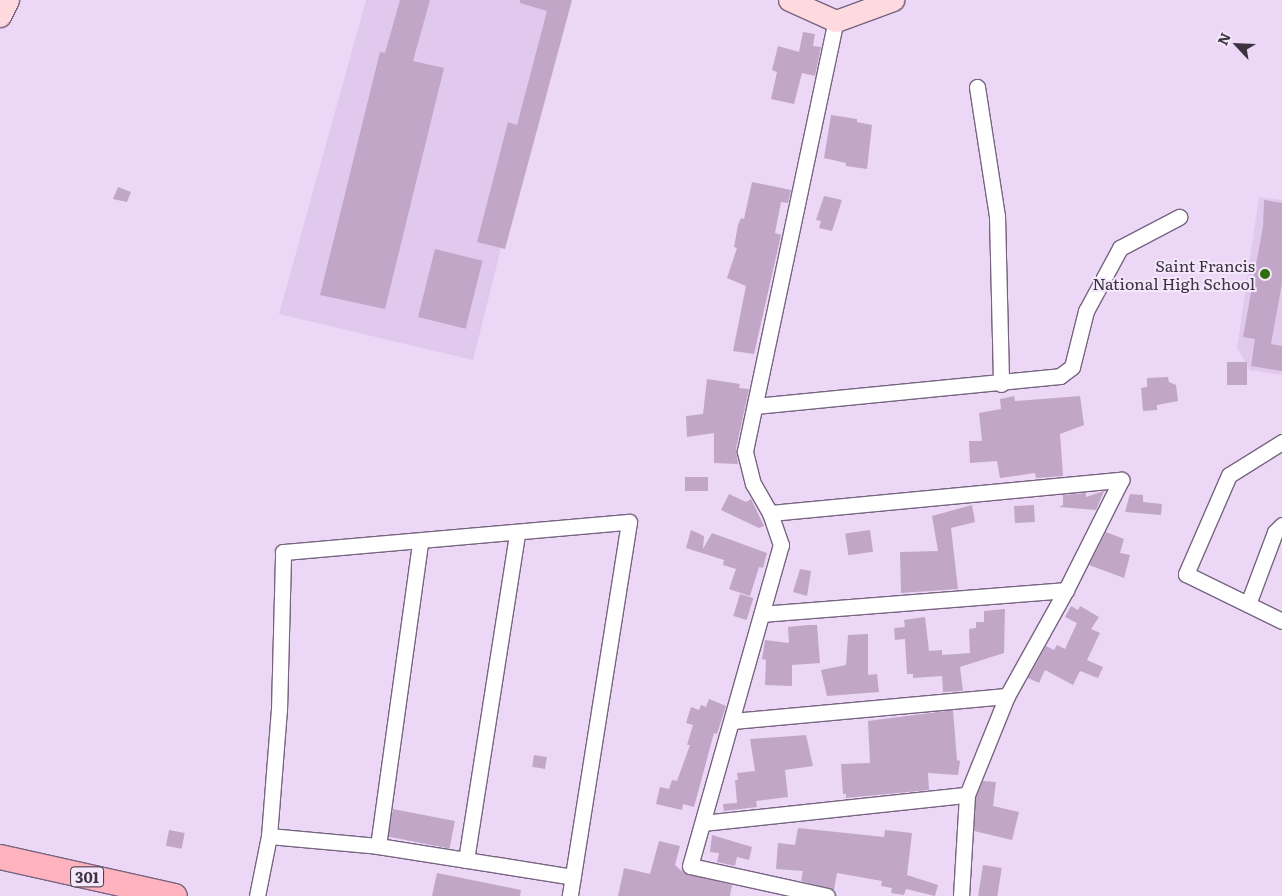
<!DOCTYPE html>
<html>
<head>
<meta charset="utf-8">
<style>
  body { margin:0 }
  #map { position:relative; width:1282px; height:896px; overflow:hidden; background:#ecd7f7; font-family:Literata,serif }
  div>[style] { position:absolute }
  .built>* { inset:0; background:#e1c8ed }
  .building>* { inset:0; background:#c1a6c8; transform-origin:0 0 }
  .roads { filter:drop-shadow(1px 0 #776481) drop-shadow(-1px 0 #776481) drop-shadow(0 1px #776481) drop-shadow(0 -1px #776481) }
  .street>* { height:15px; margin:-7.5px; padding:0 7.5px; transform-origin:7.5px; border-radius:7.5px; background:#fff }
  .secondary>* { height:21px; margin:-10.5px; padding:0 10.5px; transform-origin:10.5px; border-radius:10.5px; background:#fed9de }
  .primary>* { height:24px; margin:-12px; padding:0 12px; transform-origin:12px; border-radius:12px; background:#feb3be }
  .dots>* { width:14px; height:14px; translate:-50% -50%; box-sizing:border-box; border:2px solid #f5e7fb; border-radius:50% }
  span { translate:-50% -50%; white-space:nowrap; text-align:center; line-height:1.15; -webkit-text-stroke:4px #f5e7fb; paint-order:stroke }
  .shield-label span { padding:1px 4px; background:#f5e7fb; border:1px solid; border-radius:4px; -webkit-text-stroke-width:0 }
  .shield-label { font-size:15px; color:#3b333f; font-weight:700 }
  .poi-label { font-size:16px; color:#3b333f }
  .right { translate:-100% -50%; text-align:right }
  .north { position:absolute; left:1212px; top:20px; width:50px; height:50px; -webkit-text-stroke:4px #f5e7fb; paint-order:stroke; rotate:295deg; font-size:14px; font-weight:700; line-height:20px; text-align:center; color:#3b333f }
  .north::after { content:''; display:block; margin:auto; width:18px; height:22px; background:#3b333f; clip-path:polygon(50% 0,100% 100%,50% 72%,0 100%) }
</style>
</head>
<body>
<div id="map">
  <div class="built">
    <i style="clip-path:polygon(366px 0,563px 0,473px 360px,279px 314px)"></i>
    <i style="clip-path:polygon(1259px 197px,1282px 200px,1282px 375px,1250px 370px,1237px 348px)"></i>
  </div>
  <div class="building">
    <i style="clip-path:polygon(400px 0,430px 0,413px 61px,444px 68px,385px 309px,320px 295px,380px 52px,385px 53px)"></i>
    <i style="clip-path:polygon(520px 0,572px 0,505px 249px,477px 242px,508px 122px,517px 125px,547px 11px,520px 3px)"></i>
    <i style="clip-path:polygon(803px 32px,815px 34px,813px 46px,821px 47px,815px 76px,802px 73px,794px 104px,771px 99px,777px 72px,772px 70px,778px 46px,799px 52px)"></i>
    <i style="clip-path:polygon(831px 115px,857px 119px,857px 122px,872px 125px,867px 169px,846px 166px,846px 163px,824px 158px)"></i>
    <i style="clip-path:polygon(752px 182px,791px 190px,788px 203px,781px 202px,775px 233px,781px 235px,754px 354px,733px 351px,746px 286px,727px 278px,737px 248px,734px 247px,738px 225px,741px 218px,744px 219px)"></i>
    <i style="clip-path:polygon(118px 187px,131px 192px,127px 202px,113px 199px)"></i>
    <i style="clip-path:polygon(824px 196px,842px 200px,832px 231px,819px 228px,821px 221px,816px 220px)"></i>
    <i style="clip-path:polygon(1264px 200px,1282px 203px,1282px 283px,1271px 344px,1282px 346px,1282px 371px,1251px 366px,1255px 339px,1243px 337px,1263px 226px)"></i>
    <i style="left:435px;top:249px;width:49px;height:70px;rotate:14deg"></i>
    <i style="left:1227px;top:362px;width:20px;height:23px"></i>
    <i style="clip-path:polygon(1168px 377px,1169px 382px,1176px 385px,1178px 401px,1157px 405px,1157px 410px,1143px 411px,1141px 388px,1147px 387px,1147px 378px)"></i>
    <i style="clip-path:polygon(707px 379px,740px 384px,739px 388px,749px 389px,736px 449px,738px 464px,714px 463px,714px 433px,687px 437px,686px 416px,703px 414px)"></i>
    <i style="clip-path:polygon(1014px 396px,1015px 401px,1080px 396px,1084px 425px,1060px 434px,1063px 476px,1036px 478px,1035px 473px,1000px 478px,997px 461px,970px 463px,969px 441px,982px 441px,979px 413px,1001px 409px,1000px 399px)"></i>
    <i style="left:685px;top:477px;width:23px;height:14px"></i>
    <i style="clip-path:polygon(1104px 491px,1096px 510px,1059px 507px,1063px 505px,1063px 495px,1086px 493px,1086px 497px)"></i>
    <i style="clip-path:polygon(729px 494px,746px 502px,751px 499px,764px 526px,759px 528px,721px 510px)"></i>
    <i style="clip-path:polygon(1130px 494px,1143px 495px,1143px 502px,1162px 504px,1161px 515px,1125px 512px)"></i>
    <i style="clip-path:polygon(972px 505px,975px 522px,951px 528px,958px 589px,901px 593px,900px 552px,938px 551px,932px 516px)"></i>
    <i style="left:1034px;top:505px;width:17px;height:20px;rotate:87deg"></i>
    <i style="clip-path:polygon(691px 530px,704px 536px,703px 549px,712px 533px,767px 553px,763px 568px,759px 567px,750px 596px,729px 589px,736px 569px,723px 565px,724px 560px,686px 548px)"></i>
    <i style="left:870px;top:530px;width:22px;height:25px;rotate:82deg"></i>
    <i style="clip-path:polygon(1106px 532px,1124px 539px,1120px 553px,1130px 555px,1124px 578px,1089px 565px)"></i>
    <i style="clip-path:polygon(800px 569px,811px 571px,807px 596px,793px 592px)"></i>
    <i style="left:740px;top:594px;width:14px;height:23px;rotate:17deg"></i>
    <i style="clip-path:polygon(1071px 606px,1078px 610px,1080px 606px,1099px 617px,1091px 629px,1100px 633px,1087px 660px,1103px 667px,1098px 678px,1080px 671px,1073px 685px,1045px 670px,1039px 683px,1028px 678px,1046px 646px,1054px 650px,1057px 645px,1065px 649px,1077px 623px,1065px 617px)"></i>
    <i style="clip-path:polygon(1005px 609px,1004px 653px,960px 667px,963px 691px,943px 692px,942px 676px,913px 678px,913px 674px,907px 674px,905px 639px,895px 640px,894px 628px,905px 627px,904px 620px,925px 617px,929px 651px,942px 650px,942px 655px,970px 653px,969px 629px,976px 628px,976px 622px,984px 622px,984px 611px)"></i>
    <i style="clip-path:polygon(808px 625px,817px 625px,820px 663px,792px 665px,792px 686px,765px 685px,766px 660px,762px 659px,765px 640px,789px 643px,788px 627px)"></i>
    <i style="clip-path:polygon(868px 634px,868px 675px,877px 674px,879px 692px,827px 696px,821px 670px,846px 665px,848px 635px)"></i>
    <i style="clip-path:polygon(709px 699px,726px 706px,717px 734px,714px 733px,694px 807px,683px 804px,682px 810px,656px 804px,660px 787px,669px 789px,672px 780px,677px 781px,690px 745px,687px 745px,693px 725px,686px 723px,691px 707px,699px 710px,701px 705px,706px 707px)"></i>
    <i style="clip-path:polygon(953px 710px,957px 760px,960px 761px,958px 775px,928px 773px,929px 790px,846px 798px,846px 794px,843px 794px,841px 764px,870px 763px,868px 721px)"></i>
    <i style="clip-path:polygon(806px 735px,813px 766px,785px 770px,788px 797px,756px 801px,757px 807px,724px 811px,723px 804px,737px 803px,735px 780px,738px 780px,737px 773px,755px 771px,750px 739px)"></i>
    <i style="left:534px;top:755px;width:13px;height:12px;rotate:9deg"></i>
    <i style="clip-path:polygon(983px 781px,996px 782px,993px 806px,1019px 812px,1012px 840px,974px 831px,976px 797px)"></i>
    <i style="left:393px;top:809px;width:63px;height:28px;rotate:11deg"></i>
    <i style="clip-path:polygon(798px 828px,884px 837px,885px 830px,912px 833px,907px 875px,938px 885px,935px 896px,906px 889px,904px 895px,891px 893px,892px 888px,881px 886px,882px 881px,837px 873px,834px 890px,801px 881px,803px 871px,776px 869px,778px 843px,795px 845px)"></i>
    <i style="left:169px;top:830px;width:16px;height:16px;rotate:11deg"></i>
    <i style="clip-path:polygon(712px 835px,752px 847px,749px 860px,737px 857px,735px 866px,717px 862px,719px 853px,710px 852px)"></i>
    <i style="clip-path:polygon(659px 841px,680px 846px,675px 865px,684px 873px,732px 885px,730px 896px,618px 896px,624px 868px,650px 874px)"></i>
    <i style="left:983px;top:865px;width:19px;height:31px;rotate:9deg"></i>
    <i style="clip-path:polygon(437px 873px,521px 890px,520px 896px,432px 896px)"></i>
  </div>
  <div class="roads">
    <div class="street">
      <i style="left:977px;top:87px;width:131px;rotate:81.2deg"></i>
      <i style="left:997px;top:216px;width:168px;rotate:88.6deg"></i>
      <i style="left:755px;top:406px;width:306px;rotate:-5.6deg"></i>
      <i style="left:1060px;top:376px;width:15px;rotate:-37deg"></i>
      <i style="left:1072px;top:367px;width:58px;rotate:-76deg"></i>
      <i style="left:1086px;top:311px;width:72px;rotate:-61.6deg"></i>
      <i style="left:1120px;top:248px;width:67px;rotate:-27.7deg"></i>
      <i style="left:1282px;top:442px;width:62px;rotate:148.1deg"></i>
      <i style="left:1229px;top:475px;width:108px;rotate:113.5deg"></i>
      <i style="left:1186px;top:574px;width:107px;rotate:26.1deg"></i>
      <i style="left:770px;top:513px;width:353px;rotate:-5.4deg"></i>
      <i style="left:1121px;top:480px;width:123px;rotate:116.6deg"></i>
      <i style="left:1248px;top:604px;width:77px;rotate:-69.4deg"></i>
      <i style="left:1275px;top:532px;width:10px;rotate:-45deg"></i>
      <i style="left:732px;top:721px;width:276px;rotate:-5.2deg"></i>
      <i style="left:1007px;top:696px;width:121px;rotate:-60.9deg"></i>
      <i style="left:1066px;top:590px;width:305px;rotate:175.5deg"></i>
      <i style="left:703px;top:823px;width:265px;rotate:-6.1deg"></i>
      <i style="left:269px;top:836px;width:109px;rotate:5.2deg"></i>
      <i style="left:378px;top:846px;width:197px;rotate:9deg"></i>
      <i style="left:378px;top:846px;width:306px;rotate:-82.1deg"></i>
      <i style="left:466px;top:860px;width:331px;rotate:-81.1deg"></i>
      <i style="left:257px;top:896px;width:61px;rotate:-78.7deg"></i>
      <i style="left:269px;top:836px;width:126px;rotate:-85.5deg"></i>
      <i style="left:279px;top:710px;width:158px;rotate:-88.5deg"></i>
      <i style="left:283px;top:552px;width:347px;rotate:-5deg"></i>
      <i style="left:629px;top:522px;width:379px;rotate:99deg"></i>
      <i style="left:827px;top:896px;width:140px;rotate:-167.6deg"></i>
      <i style="left:690px;top:866px;width:334px;rotate:-74.2deg"></i>
      <i style="left:781px;top:545px;width:34px;rotate:-109deg"></i>
      <i style="left:770px;top:513px;width:34px;rotate:-120deg"></i>
      <i style="left:753px;top:484px;width:34px;rotate:-104deg"></i>
      <i style="left:745px;top:451px;width:440px;rotate:-78.1deg"></i>
      <i style="left:961px;top:896px;width:101px;rotate:-86.6deg"></i>
      <i style="left:967px;top:795px;width:107px;rotate:-68deg"></i>
    </div>
    <div class="secondary">
      <i style="left:789px;top:0;width:51px;rotate:24.1deg"></i>
      <i style="left:836px;top:21px;width:61px;rotate:-20.2deg"></i>
      <i style="left:0;top:16px;width:18px;rotate:-63deg"></i>
    </div>
    <div class="primary">
      <i style="left:0;top:857px;width:179px;rotate:12.6deg"></i>
    </div>
  </div>
  <div class="dots">
    <i style="left:1265px;top:274px;background:#2d6f0a"></i>
  </div>
  <div class="shield-label">
    <span style="left:87px;top:877px">301</span>
  </div>
  <div class="poi-label">
    <span class="right" style="left:1255px;top:274px">Saint Francis<br>National High School</span>
  </div>
  <div class="north">N</div>
</div>
</body>
</html>
